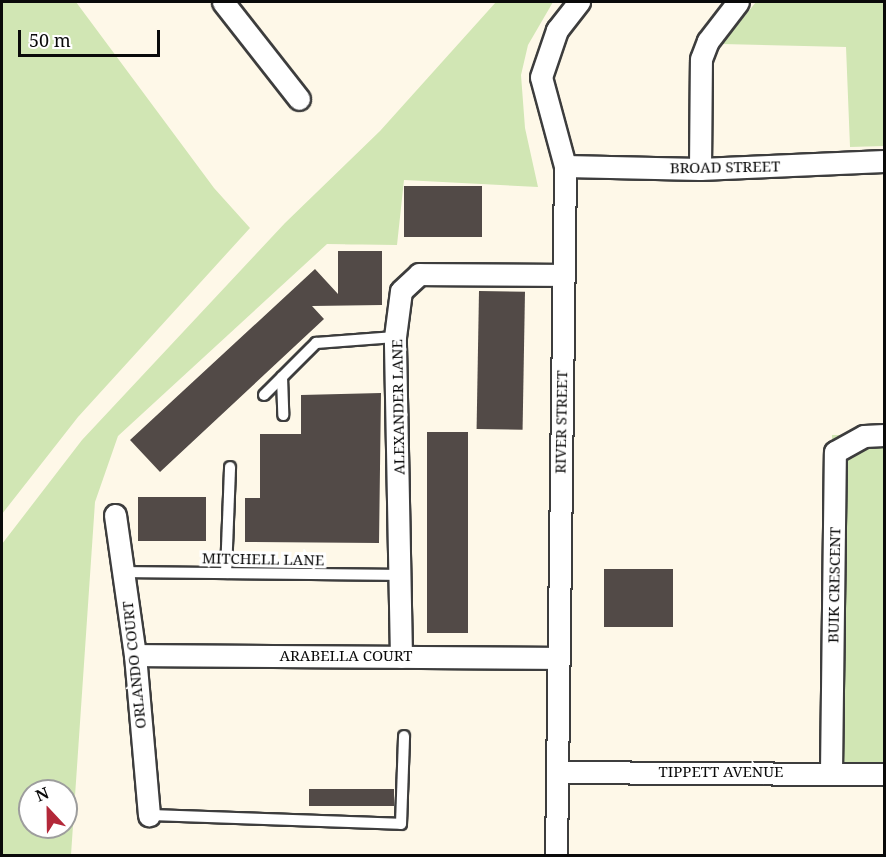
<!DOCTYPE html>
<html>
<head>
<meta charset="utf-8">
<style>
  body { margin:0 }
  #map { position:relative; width:886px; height:857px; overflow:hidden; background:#fef8e8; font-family:"Noto Serif",serif }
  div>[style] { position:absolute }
  .green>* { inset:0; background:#d1e6b4; transform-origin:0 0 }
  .building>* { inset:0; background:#524a47; transform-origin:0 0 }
  .roads { filter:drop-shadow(2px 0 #3d3d3d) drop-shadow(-2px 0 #3d3d3d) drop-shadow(0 2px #3d3d3d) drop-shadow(0 -2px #3d3d3d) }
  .lane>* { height:10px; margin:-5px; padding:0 5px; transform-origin:5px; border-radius:5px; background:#fff }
  .street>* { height:21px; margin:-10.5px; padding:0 10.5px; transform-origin:10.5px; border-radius:10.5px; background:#fff }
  span { translate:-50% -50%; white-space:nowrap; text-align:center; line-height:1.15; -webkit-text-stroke:6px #fff; paint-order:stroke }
  .street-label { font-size:15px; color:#0a0a0a }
  .frame { position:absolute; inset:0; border:3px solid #0a0a0a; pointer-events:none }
  .north { position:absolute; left:18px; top:779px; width:60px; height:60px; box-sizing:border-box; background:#fff; border:2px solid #9d9d9d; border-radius:50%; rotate:338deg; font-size:16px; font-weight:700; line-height:24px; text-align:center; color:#0a0a0a }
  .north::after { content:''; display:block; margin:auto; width:21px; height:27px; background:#b32839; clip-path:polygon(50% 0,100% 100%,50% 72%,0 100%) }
  .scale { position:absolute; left:18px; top:30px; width:142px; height:27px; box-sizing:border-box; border:3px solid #0a0a0a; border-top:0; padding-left:8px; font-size:18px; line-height:21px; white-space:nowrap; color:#0a0a0a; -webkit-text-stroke:4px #fff; paint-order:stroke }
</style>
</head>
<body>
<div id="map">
  <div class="green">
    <i style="clip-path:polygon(2px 2px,76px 2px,214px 188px,250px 228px,78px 417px,2px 514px)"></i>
    <i style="clip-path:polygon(evenodd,496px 2px,553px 2px,528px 45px,521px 75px,525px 128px,538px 187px,404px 180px,397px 245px,327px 244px,118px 436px,95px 502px,71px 855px,2px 855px,2px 544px,82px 440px,285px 223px,380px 131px,496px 2px,30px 791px,66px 791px,66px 827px,30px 827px,30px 791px)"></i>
    <i style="clip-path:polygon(756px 2px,884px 2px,884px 146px,850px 147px,846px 47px,722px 44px)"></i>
    <i style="left:884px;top:435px;width:339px;height:52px;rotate:90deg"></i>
  </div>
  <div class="building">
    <i style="left:404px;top:186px;width:78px;height:51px"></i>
    <i style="clip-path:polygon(338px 251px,382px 251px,382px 305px,312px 306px,324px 319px,160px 472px,130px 440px,315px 269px,338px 294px)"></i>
    <i style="left:479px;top:291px;width:46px;height:138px;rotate:1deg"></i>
    <i style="clip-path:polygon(381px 393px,379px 543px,245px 542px,245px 498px,260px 498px,260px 434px,301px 434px,301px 395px)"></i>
    <i style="left:427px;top:432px;width:41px;height:201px"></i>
    <i style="left:138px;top:497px;width:68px;height:44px"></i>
    <i style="left:604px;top:569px;width:69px;height:58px"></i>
    <i style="left:309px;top:789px;width:85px;height:17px"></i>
  </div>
  <div class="roads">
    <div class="lane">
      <i style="left:282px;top:377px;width:38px;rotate:88deg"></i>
      <i style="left:264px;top:395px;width:74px;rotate:-45deg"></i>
      <i style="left:316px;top:343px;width:79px;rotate:-4.3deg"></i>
      <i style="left:123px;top:572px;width:279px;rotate:0.6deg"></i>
      <i style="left:226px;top:573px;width:106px;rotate:-87.8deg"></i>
      <i style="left:149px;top:815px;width:252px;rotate:2deg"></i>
      <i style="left:401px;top:824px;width:88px;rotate:-88deg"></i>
    </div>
    <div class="street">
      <i style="left:223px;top:2px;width:123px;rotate:51.9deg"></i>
      <i style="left:565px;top:166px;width:135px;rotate:1.3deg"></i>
      <i style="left:700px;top:169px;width:184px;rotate:-2.5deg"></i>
      <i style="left:700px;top:169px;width:110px;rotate:-89.5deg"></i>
      <i style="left:701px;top:59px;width:19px;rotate:-69deg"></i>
      <i style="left:708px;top:41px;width:49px;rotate:-52.4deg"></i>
      <i style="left:115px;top:515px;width:141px;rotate:81.9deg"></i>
      <i style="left:135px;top:655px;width:161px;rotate:85deg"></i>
      <i style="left:135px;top:655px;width:423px;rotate:0.4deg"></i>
      <i style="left:401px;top:657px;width:320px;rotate:-91.1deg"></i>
      <i style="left:395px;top:337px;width:46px;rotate:-82.6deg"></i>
      <i style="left:401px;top:291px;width:25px;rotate:-43deg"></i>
      <i style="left:419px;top:274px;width:144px;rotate:0.4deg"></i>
      <i style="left:557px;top:772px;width:327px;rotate:0.4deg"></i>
      <i style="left:831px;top:772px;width:320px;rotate:-89.3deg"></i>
      <i style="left:835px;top:452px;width:33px;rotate:-29deg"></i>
      <i style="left:864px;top:436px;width:20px;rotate:-3deg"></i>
      <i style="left:556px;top:856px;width:690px;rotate:-89.25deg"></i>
      <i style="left:565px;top:166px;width:92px;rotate:-105.1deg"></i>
      <i style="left:541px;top:77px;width:50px;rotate:-71.2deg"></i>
      <i style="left:557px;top:30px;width:36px;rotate:-52deg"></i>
    </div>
  </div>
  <div class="street-label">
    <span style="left:725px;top:167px;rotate:-1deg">BROAD STREET</span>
    <span style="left:398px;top:407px;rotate:-91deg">ALEXANDER LANE</span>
    <span style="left:561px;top:422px;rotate:-89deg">RIVER STREET</span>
    <span style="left:263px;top:559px;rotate:1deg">MITCHELL LANE</span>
    <span style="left:834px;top:585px;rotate:-89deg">BUIK CRESCENT</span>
    <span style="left:346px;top:656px">ARABELLA COURT</span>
    <span style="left:134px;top:665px;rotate:-96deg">ORLANDO COURT</span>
    <span style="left:721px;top:772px">TIPPETT AVENUE</span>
  </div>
  <div class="frame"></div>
  <div class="north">N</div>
  <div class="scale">50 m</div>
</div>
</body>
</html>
